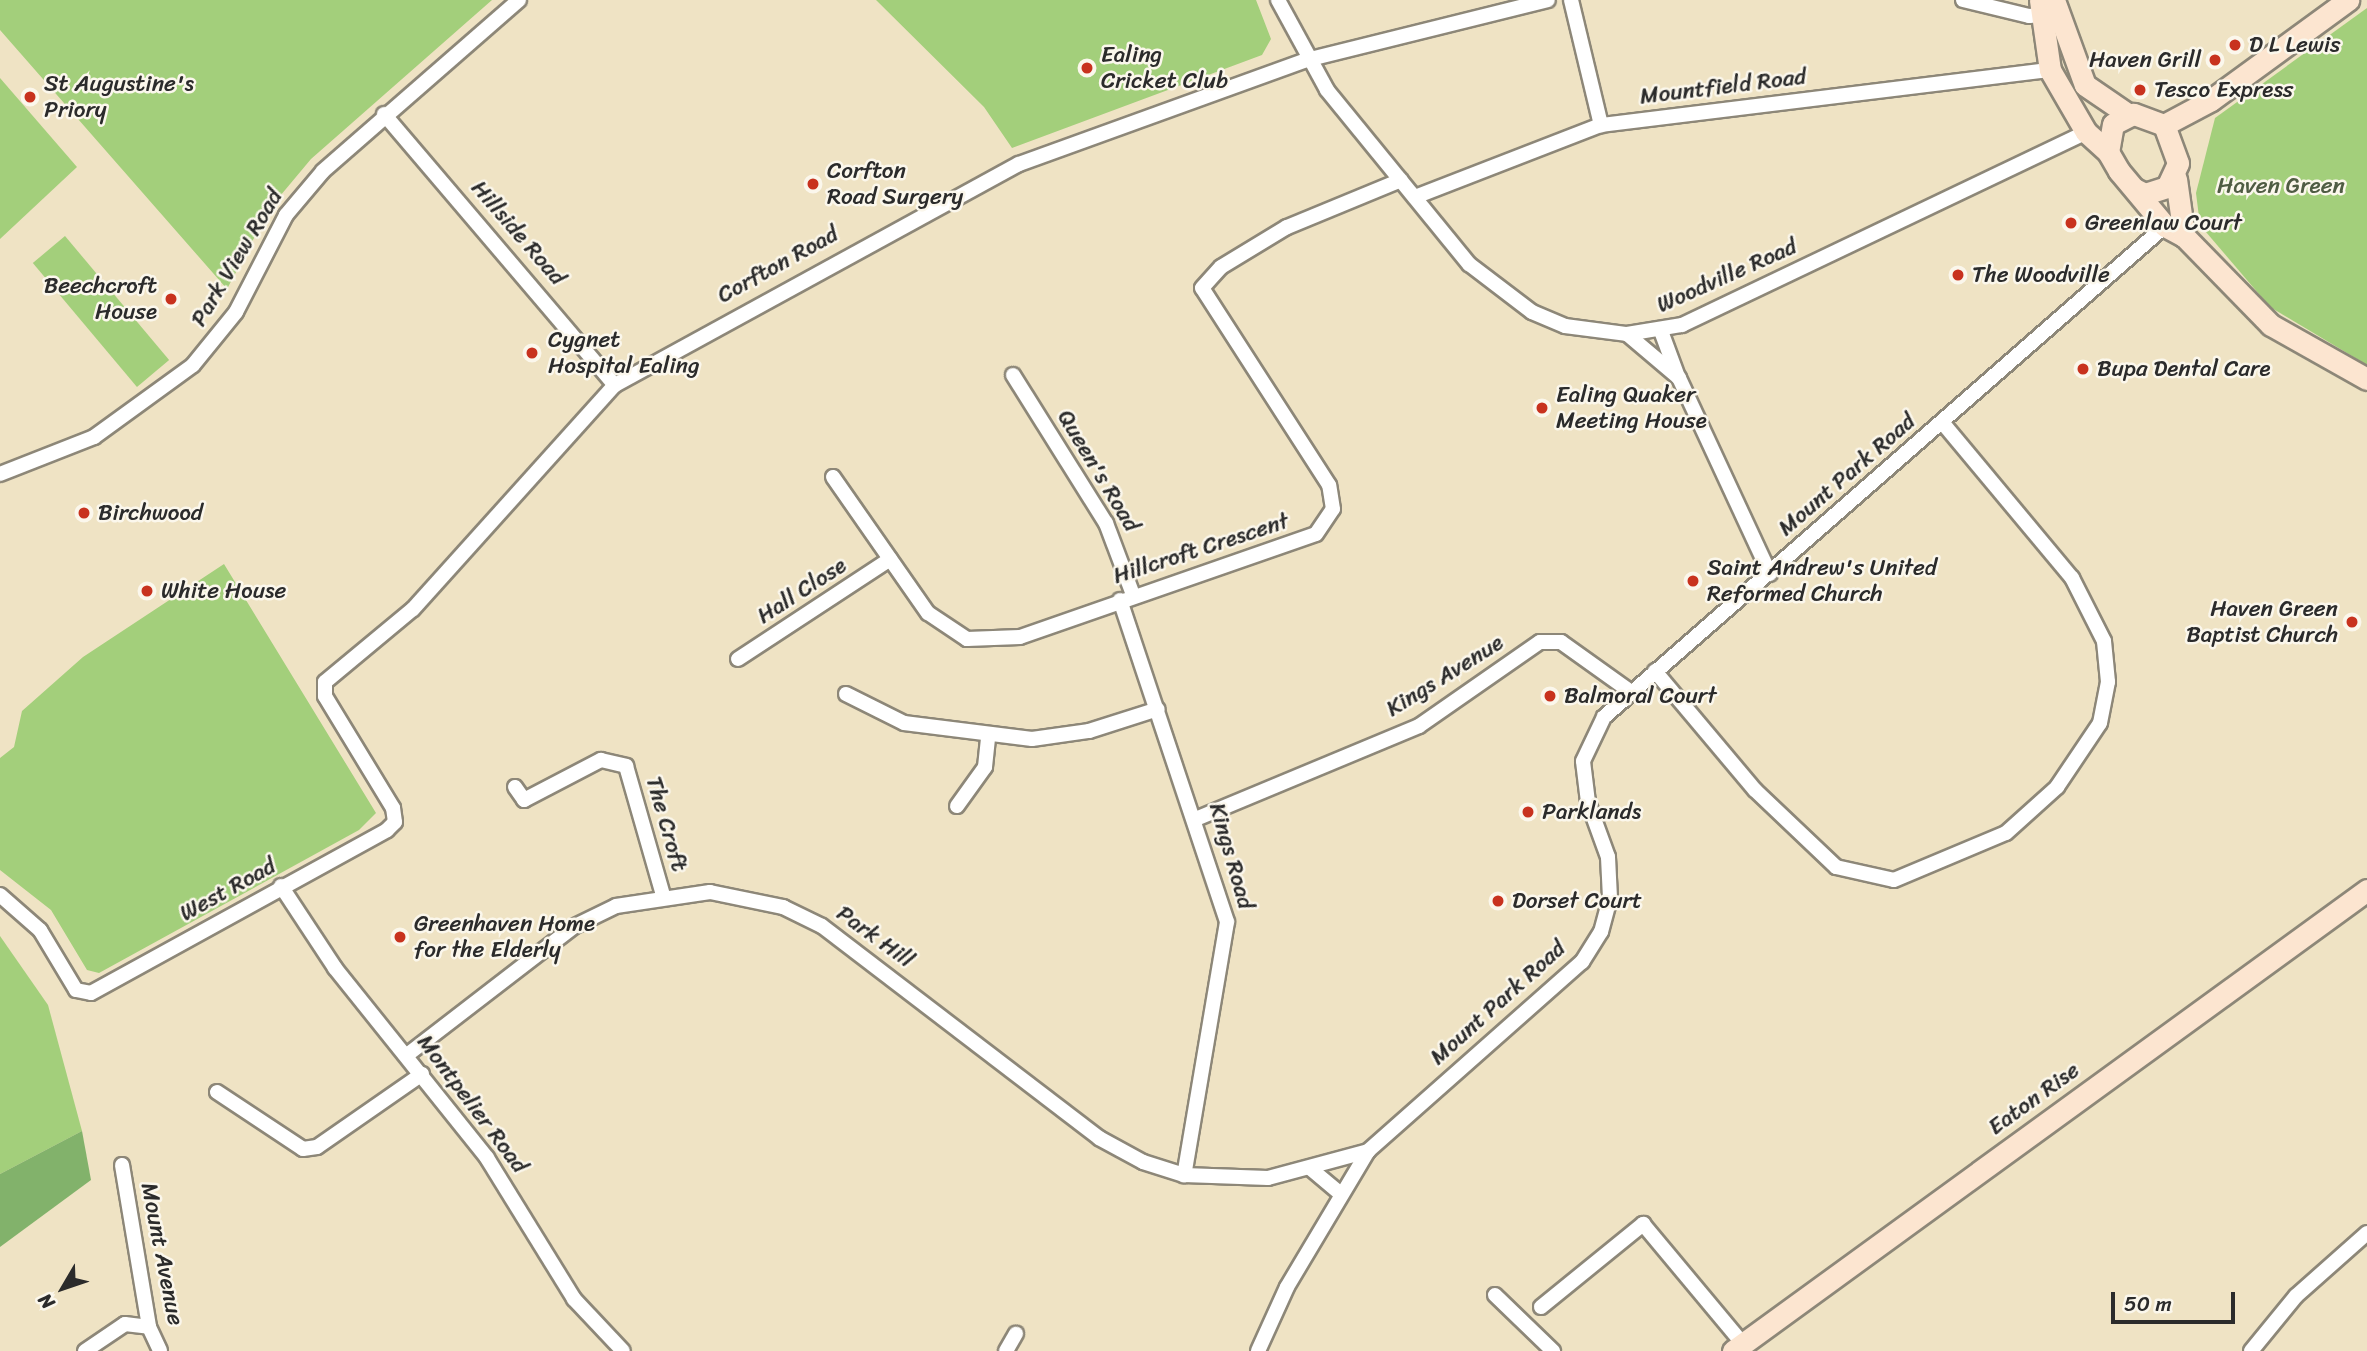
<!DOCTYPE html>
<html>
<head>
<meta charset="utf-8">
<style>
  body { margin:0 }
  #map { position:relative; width:2367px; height:1351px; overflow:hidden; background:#efe3c4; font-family:Sriracha,sans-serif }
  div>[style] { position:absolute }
  .green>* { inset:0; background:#a3cf7b; transform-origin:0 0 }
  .forest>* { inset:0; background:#82b26b }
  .roads { filter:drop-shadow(2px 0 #8d8778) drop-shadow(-2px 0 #8d8778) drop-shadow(0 2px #8d8778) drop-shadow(0 -2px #8d8778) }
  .street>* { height:14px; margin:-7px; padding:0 7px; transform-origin:7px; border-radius:7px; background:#fff }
  .secondary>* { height:21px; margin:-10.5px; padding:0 10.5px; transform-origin:10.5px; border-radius:10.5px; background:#fce5d0 }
  .dots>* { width:19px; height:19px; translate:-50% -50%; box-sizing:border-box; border:4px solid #fbf7ec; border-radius:50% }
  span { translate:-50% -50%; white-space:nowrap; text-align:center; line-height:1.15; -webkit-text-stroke:5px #fbf7ec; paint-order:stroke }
  .poi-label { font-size:23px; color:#2b2b2b }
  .left { translate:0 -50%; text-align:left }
  .right { translate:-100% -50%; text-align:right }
  .street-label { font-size:23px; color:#2b2b2b }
  .park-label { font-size:23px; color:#4f5c43 }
  .north { position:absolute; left:28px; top:1253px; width:70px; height:70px; -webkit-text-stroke:5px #fbf7ec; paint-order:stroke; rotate:231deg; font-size:19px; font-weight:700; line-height:28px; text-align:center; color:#2b2b2b }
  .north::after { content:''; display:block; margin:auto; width:24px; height:32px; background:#2b2b2b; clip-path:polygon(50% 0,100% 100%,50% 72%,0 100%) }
  .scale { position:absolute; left:2111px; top:1292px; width:124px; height:32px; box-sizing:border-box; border:4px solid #2b2b2b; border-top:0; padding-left:9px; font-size:21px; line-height:24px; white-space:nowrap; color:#2b2b2b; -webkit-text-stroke:5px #fbf7ec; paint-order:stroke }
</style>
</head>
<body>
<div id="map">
  <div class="green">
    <i style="clip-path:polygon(0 0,492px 0,311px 159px,270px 208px,227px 289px,0 30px)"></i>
    <i style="clip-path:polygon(876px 0,1256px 0,1271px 39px,1262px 55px,1012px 148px,984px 107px)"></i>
    <i style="clip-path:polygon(2367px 8px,2367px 365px,2270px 307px,2200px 225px,2196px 193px,2215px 118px)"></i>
    <i style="clip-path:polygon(0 78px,77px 167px,0 239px)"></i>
    <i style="left:65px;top:236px;width:162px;height:42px;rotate:50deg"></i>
    <i style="clip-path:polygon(224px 564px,376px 813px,359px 830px,99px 973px,87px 970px,51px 910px,0 870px,0 758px,14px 747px,22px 711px,83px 657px)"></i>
    <i style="clip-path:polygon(0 936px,48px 1005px,82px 1131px,0 1174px)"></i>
  </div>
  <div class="forest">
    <i style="clip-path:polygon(82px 1131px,91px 1180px,0 1247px,0 1174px)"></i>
  </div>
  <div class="roads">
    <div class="street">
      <i style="left:1278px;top:0;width:102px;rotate:61.4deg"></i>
      <i style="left:1327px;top:90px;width:225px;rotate:50.8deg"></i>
      <i style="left:1469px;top:264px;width:79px;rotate:37.3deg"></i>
      <i style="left:1532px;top:312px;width:36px;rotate:23deg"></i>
      <i style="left:1565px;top:326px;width:63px;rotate:7.4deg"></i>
      <i style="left:1627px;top:334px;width:56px;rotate:-9.3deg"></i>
      <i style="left:1682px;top:325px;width:448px;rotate:-25.5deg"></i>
      <i style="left:1571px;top:0;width:129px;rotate:76.5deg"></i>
      <i style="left:1963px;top:0;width:68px;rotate:13.6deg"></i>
      <i style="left:2029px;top:16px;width:21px;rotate:-5deg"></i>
      <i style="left:384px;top:114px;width:356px;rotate:49.6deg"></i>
      <i style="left:1415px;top:197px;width:199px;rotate:-21.2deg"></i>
      <i style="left:1601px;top:125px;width:452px;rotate:-7deg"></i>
      <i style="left:1661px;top:331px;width:49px;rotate:69.7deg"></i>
      <i style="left:1627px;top:334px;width:68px;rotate:40.2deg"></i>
      <i style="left:1679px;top:378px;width:216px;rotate:65.1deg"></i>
      <i style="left:1013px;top:375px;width:175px;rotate:57.9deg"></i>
      <i style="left:1106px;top:523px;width:77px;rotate:69.4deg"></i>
      <i style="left:0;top:474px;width:101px;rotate:-21.5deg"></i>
      <i style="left:94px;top:437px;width:122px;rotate:-36deg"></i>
      <i style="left:193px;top:365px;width:68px;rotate:-50.9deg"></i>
      <i style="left:236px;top:312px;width:109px;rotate:-62.7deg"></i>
      <i style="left:286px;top:215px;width:57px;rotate:-49.9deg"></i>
      <i style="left:323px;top:171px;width:260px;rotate:-41.1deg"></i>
      <i style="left:833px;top:477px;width:166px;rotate:55.1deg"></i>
      <i style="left:928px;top:613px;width:47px;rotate:33.7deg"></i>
      <i style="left:967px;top:639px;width:53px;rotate:-2.2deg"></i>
      <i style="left:1020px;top:637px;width:313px;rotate:-19.2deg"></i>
      <i style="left:1316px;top:534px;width:30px;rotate:-56deg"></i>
      <i style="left:1333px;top:509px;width:24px;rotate:-99deg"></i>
      <i style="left:1329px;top:485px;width:234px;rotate:-122.8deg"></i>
      <i style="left:1202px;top:288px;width:28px;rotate:-48deg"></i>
      <i style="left:1221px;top:267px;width:77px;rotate:-31.2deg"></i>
      <i style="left:1287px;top:227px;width:123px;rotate:-22.4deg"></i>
      <i style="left:1120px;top:600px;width:339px;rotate:71.6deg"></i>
      <i style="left:1227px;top:922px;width:257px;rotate:99.6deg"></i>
      <i style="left:738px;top:659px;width:182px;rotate:-33.3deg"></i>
      <i style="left:1655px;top:671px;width:155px;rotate:50deg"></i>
      <i style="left:1755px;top:790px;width:112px;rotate:43.5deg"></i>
      <i style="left:1836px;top:867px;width:59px;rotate:12.6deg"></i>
      <i style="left:1894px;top:880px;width:121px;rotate:-22.8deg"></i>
      <i style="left:2006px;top:833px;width:69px;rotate:-42deg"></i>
      <i style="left:2057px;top:787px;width:77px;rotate:-56.1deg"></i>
      <i style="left:2100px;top:723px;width:42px;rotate:-79deg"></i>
      <i style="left:2108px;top:682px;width:41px;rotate:-95.6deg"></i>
      <i style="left:2104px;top:641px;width:71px;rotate:-116.9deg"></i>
      <i style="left:2072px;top:578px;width:203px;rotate:-129.8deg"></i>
      <i style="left:846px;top:694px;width:65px;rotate:26.6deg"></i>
      <i style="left:904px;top:723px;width:129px;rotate:7.1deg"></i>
      <i style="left:1032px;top:739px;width:58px;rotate:-8deg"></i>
      <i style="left:1089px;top:731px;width:72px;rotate:-17.7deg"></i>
      <i style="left:515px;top:787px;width:16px;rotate:55deg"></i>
      <i style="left:524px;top:800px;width:87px;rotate:-27.5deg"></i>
      <i style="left:601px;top:760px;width:26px;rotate:13deg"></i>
      <i style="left:626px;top:766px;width:134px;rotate:74deg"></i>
      <i style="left:957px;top:806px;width:48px;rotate:-54.3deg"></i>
      <i style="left:985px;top:767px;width:31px;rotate:-84deg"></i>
      <i style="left:1198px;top:818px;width:239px;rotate:-22.6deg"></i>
      <i style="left:1419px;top:726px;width:147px;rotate:-34.8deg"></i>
      <i style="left:1540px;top:642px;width:21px"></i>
      <i style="left:1561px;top:642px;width:86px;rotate:35.5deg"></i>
      <i style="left:281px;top:886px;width:98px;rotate:56.6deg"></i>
      <i style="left:335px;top:968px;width:243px;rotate:51.3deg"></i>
      <i style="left:487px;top:1158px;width:166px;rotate:58.3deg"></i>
      <i style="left:574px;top:1299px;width:71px;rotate:46.7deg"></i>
      <i style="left:0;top:895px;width:53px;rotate:41.2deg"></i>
      <i style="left:40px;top:930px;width:70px;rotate:59deg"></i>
      <i style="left:76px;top:990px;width:15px;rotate:11deg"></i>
      <i style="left:91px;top:993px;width:338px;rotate:-28.8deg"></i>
      <i style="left:387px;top:830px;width:11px;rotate:-45deg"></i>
      <i style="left:395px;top:822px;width:14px;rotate:-98deg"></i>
      <i style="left:393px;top:808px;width:131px;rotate:-121.3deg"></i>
      <i style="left:325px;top:696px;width:14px;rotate:-90deg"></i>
      <i style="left:325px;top:682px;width:114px;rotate:-39.7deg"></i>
      <i style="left:413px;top:609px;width:302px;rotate:-48deg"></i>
      <i style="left:615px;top:385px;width:460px;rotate:-28.7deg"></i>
      <i style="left:1019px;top:164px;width:305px;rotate:-19.9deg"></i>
      <i style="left:1306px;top:60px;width:249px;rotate:-13.9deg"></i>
      <i style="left:407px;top:1055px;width:210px;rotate:-37.6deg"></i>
      <i style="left:573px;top:927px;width:48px;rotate:-26deg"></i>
      <i style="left:616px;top:906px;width:95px;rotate:-8.5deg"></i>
      <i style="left:710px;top:892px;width:75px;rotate:11.6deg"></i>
      <i style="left:783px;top:907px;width:43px;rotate:26deg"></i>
      <i style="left:822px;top:926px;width:349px;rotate:37.4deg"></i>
      <i style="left:1099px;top:1138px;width:50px;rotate:28.6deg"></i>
      <i style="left:1143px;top:1162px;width:43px;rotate:17.6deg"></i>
      <i style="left:1184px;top:1175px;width:84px;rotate:2deg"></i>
      <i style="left:1268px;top:1178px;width:104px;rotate:-15.1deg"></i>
      <i style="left:217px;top:1092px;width:103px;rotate:33.5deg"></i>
      <i style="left:303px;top:1149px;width:14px;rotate:-8deg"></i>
      <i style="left:317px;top:1147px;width:128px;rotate:-34.8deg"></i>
      <i style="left:122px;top:1165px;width:164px;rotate:80.5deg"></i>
      <i style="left:149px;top:1327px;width:26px;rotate:65deg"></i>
      <i style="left:1311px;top:1169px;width:38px;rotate:40deg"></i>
      <i style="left:1495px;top:1295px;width:81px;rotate:44deg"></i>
      <i style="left:1541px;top:1307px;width:132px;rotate:-39.1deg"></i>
      <i style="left:1643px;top:1224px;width:155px;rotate:50.2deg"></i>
      <i style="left:85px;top:1351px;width:48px;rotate:-34deg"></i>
      <i style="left:125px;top:1324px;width:24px;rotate:7deg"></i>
      <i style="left:1006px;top:1351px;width:20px;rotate:-60deg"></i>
      <i style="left:1258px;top:1351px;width:70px;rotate:-65.6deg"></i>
      <i style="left:1287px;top:1287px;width:158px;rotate:-59.2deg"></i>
      <i style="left:1368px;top:1151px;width:286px;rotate:-41.5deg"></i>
      <i style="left:1582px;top:962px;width:36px;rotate:-58deg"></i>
      <i style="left:1601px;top:932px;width:35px;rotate:-75deg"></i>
      <i style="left:1610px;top:898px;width:41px;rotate:-92.8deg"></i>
      <i style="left:1608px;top:857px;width:59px;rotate:-110deg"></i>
      <i style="left:1588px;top:802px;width:41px;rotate:-97deg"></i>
      <i style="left:1583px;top:761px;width:49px;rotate:-64.5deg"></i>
      <i style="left:1604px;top:717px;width:746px;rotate:-41.19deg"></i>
      <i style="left:2251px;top:1351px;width:71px;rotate:-50.7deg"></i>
      <i style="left:2296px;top:1296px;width:95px;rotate:-41.6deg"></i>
    </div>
    <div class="secondary">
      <i style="left:2040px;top:0;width:71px;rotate:81.9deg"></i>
      <i style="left:2050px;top:70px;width:72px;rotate:59.9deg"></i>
      <i style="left:2086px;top:132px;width:30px;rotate:42deg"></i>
      <i style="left:2054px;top:0;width:90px;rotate:70deg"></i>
      <i style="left:2085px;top:85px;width:53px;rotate:34.3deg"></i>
      <i style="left:2164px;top:125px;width:53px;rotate:-28deg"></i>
      <i style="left:2211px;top:100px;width:170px;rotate:-36.1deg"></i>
      <i style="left:2176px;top:179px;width:58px;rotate:82deg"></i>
      <i style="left:2135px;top:189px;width:11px;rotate:27deg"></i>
      <i style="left:2145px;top:194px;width:23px;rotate:-18deg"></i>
      <i style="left:2167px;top:187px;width:26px;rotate:-65deg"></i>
      <i style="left:2178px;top:163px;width:40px;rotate:-110.2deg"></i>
      <i style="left:2164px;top:125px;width:33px;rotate:-160deg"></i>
      <i style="left:2133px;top:114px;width:22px;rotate:153deg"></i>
      <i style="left:2113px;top:124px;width:28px;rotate:100deg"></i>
      <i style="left:2108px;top:152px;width:22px;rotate:60deg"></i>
      <i style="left:2119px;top:171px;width:72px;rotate:50.1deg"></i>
      <i style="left:2165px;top:226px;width:21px;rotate:28deg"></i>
      <i style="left:2184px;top:236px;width:124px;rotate:45.7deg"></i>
      <i style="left:2271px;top:325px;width:110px;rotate:29.4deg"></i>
      <i style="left:1733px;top:1351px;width:784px;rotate:-36.02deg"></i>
    </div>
  </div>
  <div class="dots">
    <i style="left:2235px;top:45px;background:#c8321e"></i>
    <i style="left:2215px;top:60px;background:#c8321e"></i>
    <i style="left:1087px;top:68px;background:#c8321e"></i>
    <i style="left:2140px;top:90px;background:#c8321e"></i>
    <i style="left:30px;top:97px;background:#c8321e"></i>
    <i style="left:813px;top:184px;background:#c8321e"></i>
    <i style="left:2071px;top:223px;background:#c8321e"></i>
    <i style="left:1958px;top:275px;background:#c8321e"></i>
    <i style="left:171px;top:299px;background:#c8321e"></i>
    <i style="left:532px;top:353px;background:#c8321e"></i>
    <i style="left:2083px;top:369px;background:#c8321e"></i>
    <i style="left:1542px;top:408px;background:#c8321e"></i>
    <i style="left:84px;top:513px;background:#c8321e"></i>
    <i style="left:1693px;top:581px;background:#c8321e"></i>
    <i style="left:147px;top:591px;background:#c8321e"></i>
    <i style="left:2352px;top:622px;background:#c8321e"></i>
    <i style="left:1550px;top:696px;background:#c8321e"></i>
    <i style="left:1528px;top:812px;background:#c8321e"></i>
    <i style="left:1498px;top:901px;background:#c8321e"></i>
    <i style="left:400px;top:937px;background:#c8321e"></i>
  </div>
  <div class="poi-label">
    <span class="left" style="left:2249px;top:45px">D L Lewis</span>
    <span class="left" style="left:1101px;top:68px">Ealing<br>Cricket Club</span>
    <span class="right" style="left:2201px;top:60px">Haven Grill</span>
    <span class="left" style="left:44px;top:97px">St Augustine's<br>Priory</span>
    <span class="left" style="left:2154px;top:90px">Tesco Express</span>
    <span class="left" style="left:827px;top:184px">Corfton<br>Road Surgery</span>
    <span class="left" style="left:2085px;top:223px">Greenlaw Court</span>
    <span class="left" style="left:1972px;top:275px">The Woodville</span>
    <span class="right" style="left:157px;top:299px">Beechcroft<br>House</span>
    <span class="left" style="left:548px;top:353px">Cygnet<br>Hospital Ealing</span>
    <span class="left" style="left:2097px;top:369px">Bupa Dental Care</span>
    <span class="left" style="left:1556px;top:408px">Ealing Quaker<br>Meeting House</span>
    <span class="left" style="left:98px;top:513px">Birchwood</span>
    <span class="left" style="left:1707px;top:581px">Saint Andrew's United<br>Reformed Church</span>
    <span class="left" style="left:161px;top:591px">White House</span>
    <span class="right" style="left:2338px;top:622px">Haven Green<br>Baptist Church</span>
    <span class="left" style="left:1564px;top:696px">Balmoral Court</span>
    <span class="left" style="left:1542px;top:812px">Parklands</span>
    <span class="left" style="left:1512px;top:901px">Dorset Court</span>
    <span class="left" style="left:414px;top:937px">Greenhaven Home<br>for the Elderly</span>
  </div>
  <div class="street-label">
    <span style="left:1723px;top:87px;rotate:-7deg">Mountfield Road</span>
    <span style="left:518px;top:233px;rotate:49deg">Hillside Road</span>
    <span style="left:237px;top:258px;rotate:-59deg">Park View Road</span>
    <span style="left:778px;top:265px;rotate:-29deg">Corfton Road</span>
    <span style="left:1727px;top:276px;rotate:-24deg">Woodville Road</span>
    <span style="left:1098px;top:471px;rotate:59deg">Queen's Road</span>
    <span style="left:1847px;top:475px;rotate:-41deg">Mount Park Road</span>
    <span style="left:1201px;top:549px;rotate:-18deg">Hillcroft Crescent</span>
    <span style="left:802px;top:591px;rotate:-33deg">Hall Close</span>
    <span style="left:1445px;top:676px;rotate:-32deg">Kings Avenue</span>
    <span style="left:666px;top:824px;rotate:74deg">The Croft</span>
    <span style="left:1231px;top:856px;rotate:74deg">Kings Road</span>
    <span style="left:228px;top:890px;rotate:-29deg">West Road</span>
    <span style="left:875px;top:937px;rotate:36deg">Park Hill</span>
    <span style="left:1498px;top:1003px;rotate:-42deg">Mount Park Road</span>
    <span style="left:2034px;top:1099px;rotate:-36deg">Eaton Rise</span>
    <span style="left:472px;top:1104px;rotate:53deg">Montpelier Road</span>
    <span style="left:162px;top:1254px;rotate:79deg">Mount Avenue</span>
  </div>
  <div class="park-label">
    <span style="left:2281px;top:186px">Haven Green</span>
  </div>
  <div class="north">N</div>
  <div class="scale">50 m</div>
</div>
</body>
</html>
